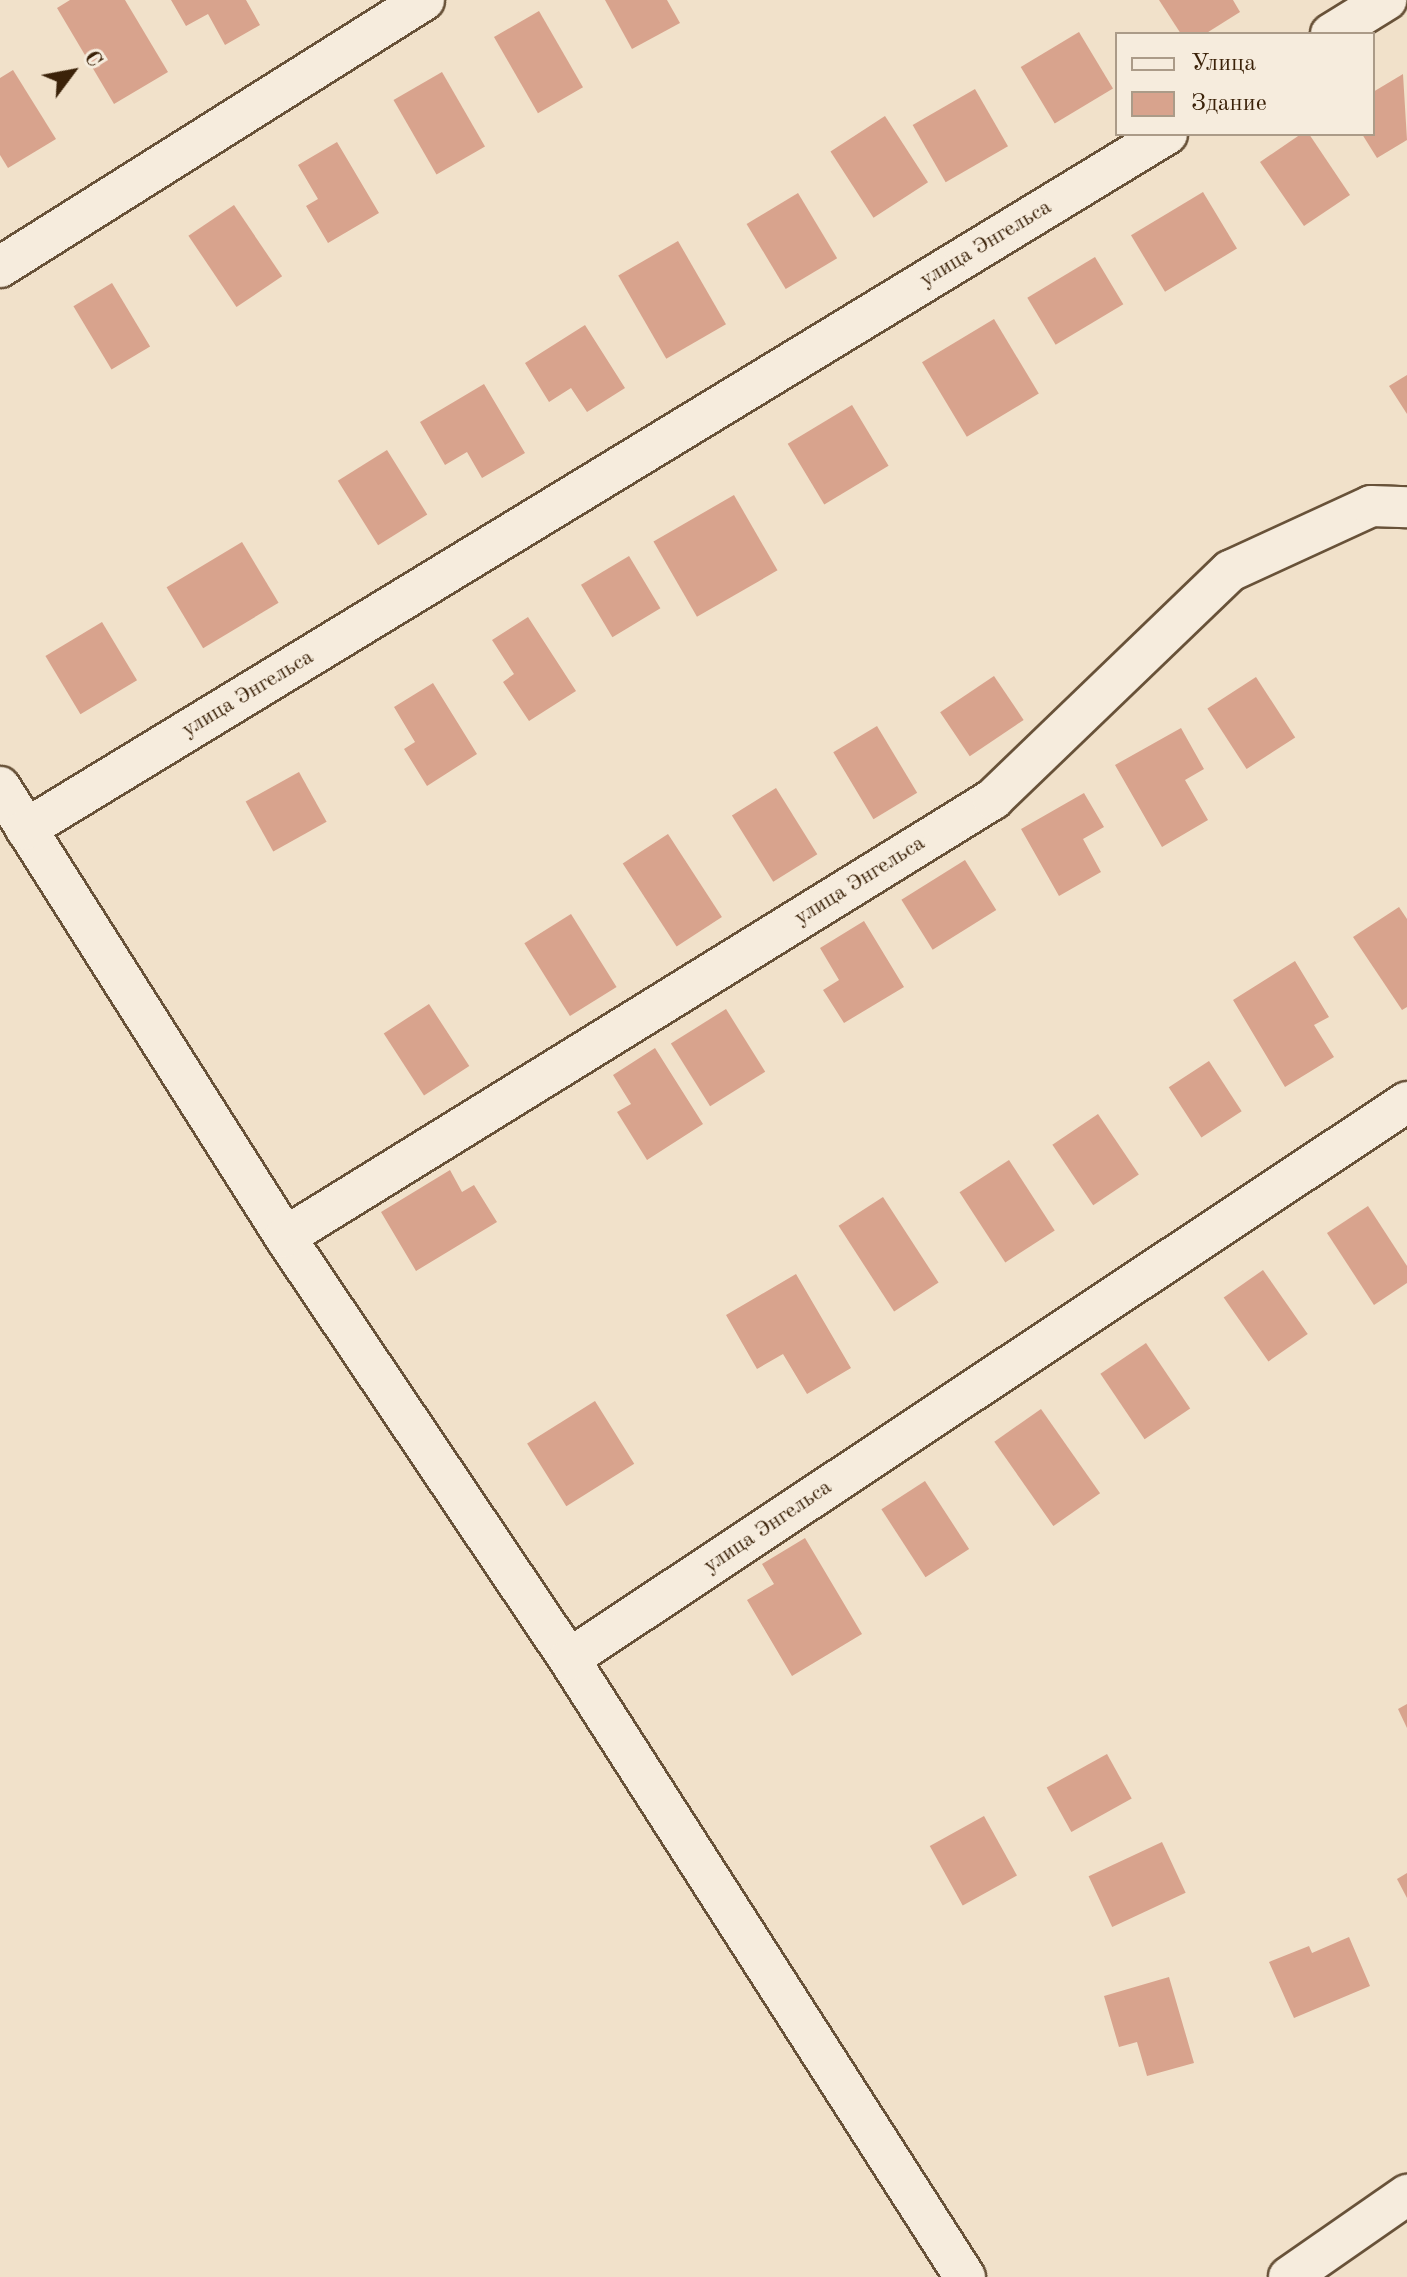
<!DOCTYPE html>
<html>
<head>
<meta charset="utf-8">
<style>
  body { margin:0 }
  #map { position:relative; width:1407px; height:2277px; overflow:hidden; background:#f1e1ca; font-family:"Old Standard TT",serif }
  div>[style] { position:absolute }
  .building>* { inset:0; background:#d8a38d; transform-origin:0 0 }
  .roads { filter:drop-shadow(2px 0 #685239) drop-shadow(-2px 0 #685239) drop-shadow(0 2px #685239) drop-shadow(0 -2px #685239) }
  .minor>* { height:40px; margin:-20px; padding:0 20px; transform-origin:20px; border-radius:20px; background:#f6ecdd }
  span { translate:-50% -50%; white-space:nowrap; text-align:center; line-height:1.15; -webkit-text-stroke:8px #f6ecdd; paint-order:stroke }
  .street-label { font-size:22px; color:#3b2209 }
  .legend { position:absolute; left:1115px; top:32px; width:260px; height:104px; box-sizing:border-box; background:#f6ecdd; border:2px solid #ab9b88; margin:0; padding:10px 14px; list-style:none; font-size:24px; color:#3b2209 }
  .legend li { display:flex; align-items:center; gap:16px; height:40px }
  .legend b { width:40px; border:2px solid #ab9b88 }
  .north { position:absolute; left:32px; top:32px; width:80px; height:80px; -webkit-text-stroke:6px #f6ecdd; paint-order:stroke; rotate:58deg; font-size:22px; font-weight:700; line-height:32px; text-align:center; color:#3b2209 }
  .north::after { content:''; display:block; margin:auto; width:28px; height:36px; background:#3b2209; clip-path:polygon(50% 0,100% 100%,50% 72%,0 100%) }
</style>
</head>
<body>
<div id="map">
  <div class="building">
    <i style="clip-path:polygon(70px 0,125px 0,168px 72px,114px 104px,57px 8px)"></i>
    <i style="clip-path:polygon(171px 0,246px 0,260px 25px,225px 45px,208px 14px,186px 26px)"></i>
    <i style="clip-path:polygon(605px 0,667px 0,680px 23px,632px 49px)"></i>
    <i style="clip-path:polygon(1159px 0,1233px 0,1240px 12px,1205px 34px,1181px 34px)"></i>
    <i style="left:539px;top:11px;width:88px;height:52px;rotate:60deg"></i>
    <i style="left:1079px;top:32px;width:66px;height:68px;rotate:59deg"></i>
    <i style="clip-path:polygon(13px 70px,56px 139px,8px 168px,0 155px,0 78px)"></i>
    <i style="left:442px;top:72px;width:86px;height:56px;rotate:60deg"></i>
    <i style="clip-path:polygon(1403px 74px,1407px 140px,1377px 158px,1362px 134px,1373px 134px,1373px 92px)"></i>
    <i style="left:975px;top:89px;width:66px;height:72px;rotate:60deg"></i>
    <i style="left:885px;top:116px;width:79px;height:65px;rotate:57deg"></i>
    <i style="clip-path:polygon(1301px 134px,1309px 134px,1350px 195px,1304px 226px,1260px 162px)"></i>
    <i style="clip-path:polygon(337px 142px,379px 213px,328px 243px,306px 206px,318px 199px,298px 165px)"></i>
    <i style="left:1203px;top:192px;width:66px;height:84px;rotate:59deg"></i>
    <i style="left:798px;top:193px;width:76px;height:60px;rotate:59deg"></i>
    <i style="left:234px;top:205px;width:86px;height:55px;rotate:56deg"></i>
    <i style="left:678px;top:241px;width:96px;height:69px;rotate:60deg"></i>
    <i style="left:1095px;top:257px;width:55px;height:79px;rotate:59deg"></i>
    <i style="left:112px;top:283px;width:74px;height:45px;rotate:59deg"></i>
    <i style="left:994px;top:319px;width:87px;height:84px;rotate:59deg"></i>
    <i style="clip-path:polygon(585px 325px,625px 388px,587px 412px,571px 388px,549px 402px,525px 363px)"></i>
    <i style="clip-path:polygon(1407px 375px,1407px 414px,1389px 386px)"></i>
    <i style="clip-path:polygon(484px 384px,525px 453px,482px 478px,467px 452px,445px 465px,420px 422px)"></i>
    <i style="left:852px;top:405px;width:71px;height:75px;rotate:59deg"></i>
    <i style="left:387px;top:450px;width:76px;height:58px;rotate:58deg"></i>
    <i style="left:734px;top:495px;width:87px;height:93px;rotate:60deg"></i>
    <i style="left:242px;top:542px;width:71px;height:88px;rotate:59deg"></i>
    <i style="left:629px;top:556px;width:61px;height:56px;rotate:59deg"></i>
    <i style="clip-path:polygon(528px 617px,576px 691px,529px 721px,503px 682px,514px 674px,492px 640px)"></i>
    <i style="left:102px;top:622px;width:68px;height:66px;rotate:59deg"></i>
    <i style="left:994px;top:676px;width:53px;height:65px;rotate:56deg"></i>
    <i style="left:1256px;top:677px;width:72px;height:58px;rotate:57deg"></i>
    <i style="clip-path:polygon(433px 683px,477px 754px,427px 786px,404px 749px,415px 742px,394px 707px)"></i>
    <i style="left:877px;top:726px;width:78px;height:51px;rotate:59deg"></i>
    <i style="clip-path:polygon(1181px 728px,1204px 769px,1185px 780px,1208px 820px,1162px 847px,1115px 765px)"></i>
    <i style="left:299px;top:772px;width:57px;height:61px;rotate:61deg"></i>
    <i style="left:776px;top:788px;width:78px;height:52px;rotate:58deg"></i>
    <i style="clip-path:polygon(1084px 793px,1104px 827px,1083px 839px,1101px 872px,1059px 896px,1021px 829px)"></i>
    <i style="left:668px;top:834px;width:99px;height:54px;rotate:57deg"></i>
    <i style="left:965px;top:860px;width:59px;height:75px;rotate:58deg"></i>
    <i style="clip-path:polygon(1399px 907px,1407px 919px,1407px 1007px,1402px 1010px,1353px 937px)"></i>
    <i style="left:571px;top:914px;width:86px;height:55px;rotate:58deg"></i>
    <i style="clip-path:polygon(864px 921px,904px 987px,844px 1023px,823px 990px,839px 980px,820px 948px)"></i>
    <i style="clip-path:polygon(1295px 961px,1329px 1017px,1314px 1025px,1334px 1057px,1285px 1087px,1233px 1000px)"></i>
    <i style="left:429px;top:1004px;width:74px;height:54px;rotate:57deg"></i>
    <i style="left:726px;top:1009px;width:74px;height:65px;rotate:58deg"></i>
    <i style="clip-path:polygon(655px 1048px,703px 1124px,647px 1160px,617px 1112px,631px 1104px,613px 1075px)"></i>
    <i style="left:1209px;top:1061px;width:60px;height:48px;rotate:57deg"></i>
    <i style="left:1098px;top:1114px;width:73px;height:55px;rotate:56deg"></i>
    <i style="left:1009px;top:1160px;width:84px;height:59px;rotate:57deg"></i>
    <i style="clip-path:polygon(450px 1170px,462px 1192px,474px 1185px,497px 1222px,416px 1271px,381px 1212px)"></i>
    <i style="left:883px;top:1197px;width:102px;height:53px;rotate:57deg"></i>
    <i style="clip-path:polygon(1368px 1206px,1407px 1266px,1407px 1283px,1374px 1305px,1327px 1233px)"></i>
    <i style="left:1263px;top:1270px;width:78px;height:48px;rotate:55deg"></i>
    <i style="clip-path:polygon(796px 1274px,851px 1368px,807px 1394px,783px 1354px,757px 1369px,726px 1315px)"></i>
    <i style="left:1146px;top:1343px;width:79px;height:55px;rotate:56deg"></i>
    <i style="left:595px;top:1401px;width:74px;height:80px;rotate:58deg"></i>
    <i style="left:1041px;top:1409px;width:103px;height:57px;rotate:55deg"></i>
    <i style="left:925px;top:1481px;width:81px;height:52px;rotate:57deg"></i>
    <i style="clip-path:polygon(805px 1538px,862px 1634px,792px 1676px,747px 1600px,774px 1584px,762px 1564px)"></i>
    <i style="clip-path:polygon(1407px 1704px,1407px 1728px,1398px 1709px)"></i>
    <i style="left:1107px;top:1754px;width:51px;height:69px;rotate:61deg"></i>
    <i style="left:984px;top:1816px;width:68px;height:62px;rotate:61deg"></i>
    <i style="left:1162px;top:1842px;width:56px;height:81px;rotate:65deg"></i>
    <i style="clip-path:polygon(1407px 1873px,1407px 1898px,1397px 1879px)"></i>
    <i style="clip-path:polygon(1349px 1937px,1370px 1986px,1294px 2018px,1269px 1962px,1309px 1946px,1312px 1953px)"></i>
    <i style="clip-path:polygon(1169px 1977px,1194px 2063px,1147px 2076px,1137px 2042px,1119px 2047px,1104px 1996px)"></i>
  </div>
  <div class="roads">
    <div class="minor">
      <i style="left:1331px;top:34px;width:65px;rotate:-31.7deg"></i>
      <i style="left:0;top:267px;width:501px;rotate:-32.2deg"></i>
      <i style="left:0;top:787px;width:533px;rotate:57.65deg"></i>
      <i style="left:285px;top:1237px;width:509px;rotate:56.06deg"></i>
      <i style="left:569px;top:1659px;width:734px;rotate:57.35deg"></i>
      <i style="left:26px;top:829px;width:1336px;rotate:-31.35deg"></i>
      <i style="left:285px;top:1237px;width:833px;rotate:-31.74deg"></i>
      <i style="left:993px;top:799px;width:329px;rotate:-43.9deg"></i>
      <i style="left:1230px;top:571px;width:155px;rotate:-24.7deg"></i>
      <i style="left:1371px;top:506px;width:36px;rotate:2deg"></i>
      <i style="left:569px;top:1659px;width:1006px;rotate:-33.61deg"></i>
      <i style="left:1289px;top:2277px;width:144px;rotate:-34.8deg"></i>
    </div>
  </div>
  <div class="street-label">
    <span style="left:986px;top:244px;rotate:-31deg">улица Энгельса</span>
    <span style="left:248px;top:694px;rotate:-31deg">улица Энгельса</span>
    <span style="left:860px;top:881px;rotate:-32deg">улица Энгельса</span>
    <span style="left:768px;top:1527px;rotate:-34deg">улица Энгельса</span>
  </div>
  <ul class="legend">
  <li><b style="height:10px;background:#f6ecdd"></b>Улица</li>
  <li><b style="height:22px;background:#d8a38d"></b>Здание</li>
  </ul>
  <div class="north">С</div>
</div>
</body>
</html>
